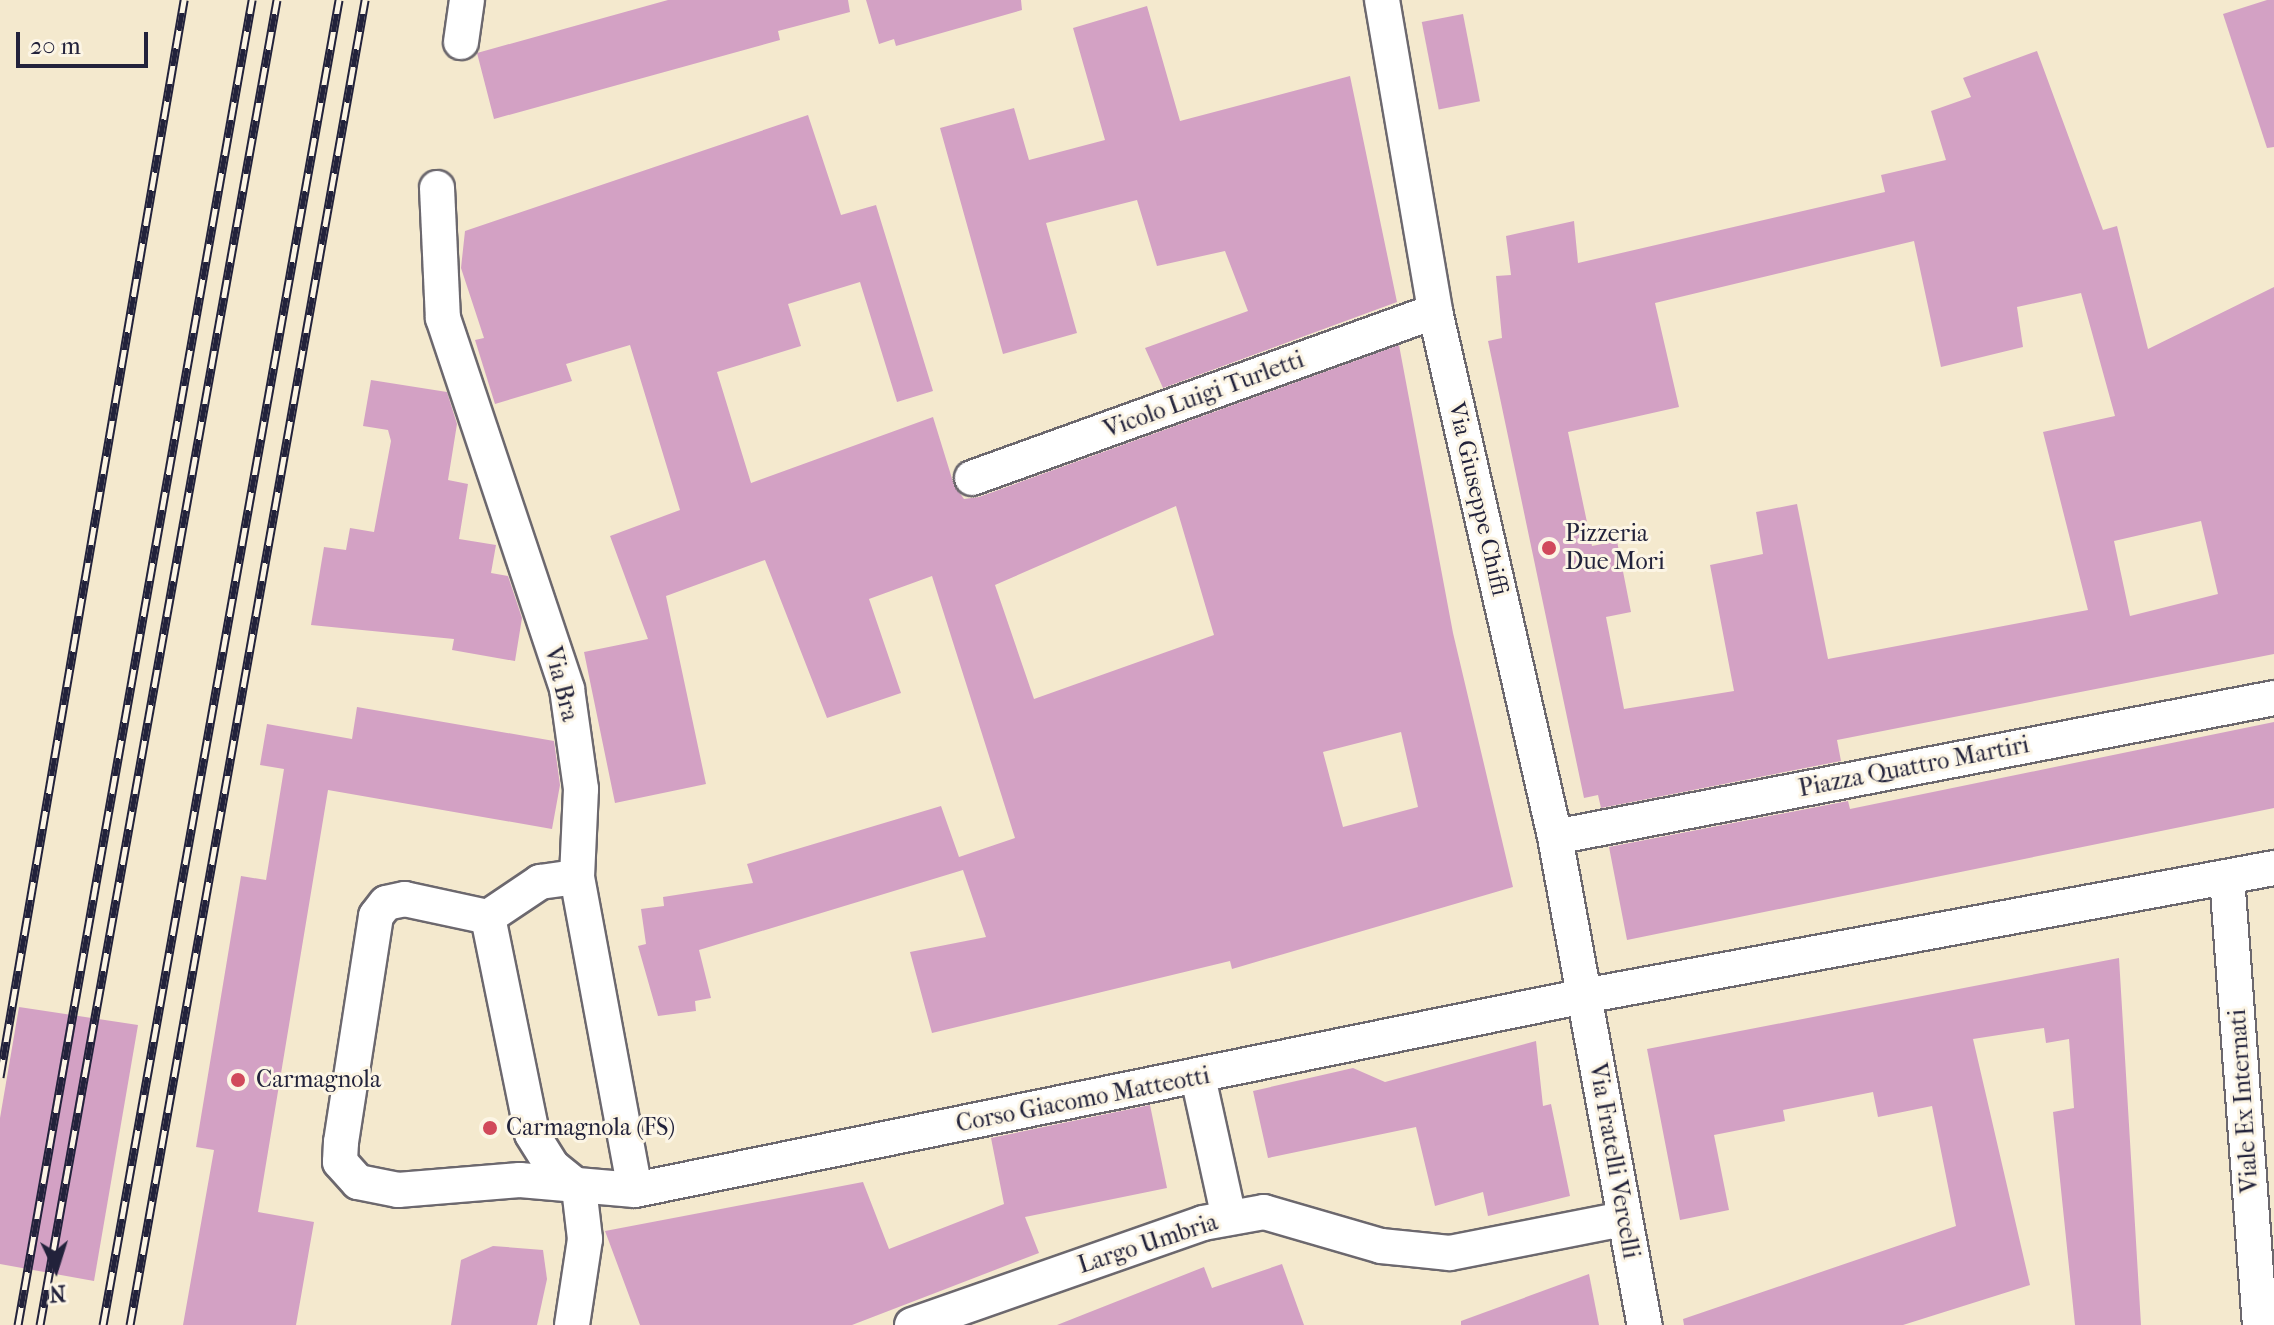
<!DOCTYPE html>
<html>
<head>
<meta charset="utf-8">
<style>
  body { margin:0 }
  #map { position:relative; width:2274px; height:1325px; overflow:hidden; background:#f4e9ce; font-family:"IM FELL French Canon",serif }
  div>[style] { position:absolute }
  .building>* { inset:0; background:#d3a1c4; transform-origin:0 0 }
  .roads { filter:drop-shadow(2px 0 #6c686e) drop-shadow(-2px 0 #6c686e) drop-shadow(0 2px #6c686e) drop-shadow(0 -2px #6c686e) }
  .street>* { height:34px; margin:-17px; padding:0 17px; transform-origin:17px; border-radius:17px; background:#fff }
  .rail>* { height:9px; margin-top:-4.5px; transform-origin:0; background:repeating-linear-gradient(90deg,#fcf5e5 0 18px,#22223b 0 36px); box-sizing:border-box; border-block:2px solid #22223b }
  .dots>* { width:22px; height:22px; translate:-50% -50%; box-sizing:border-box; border:4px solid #fcf5e5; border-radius:50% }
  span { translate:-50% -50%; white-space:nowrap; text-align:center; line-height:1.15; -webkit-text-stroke:6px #fcf5e5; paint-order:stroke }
  .street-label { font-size:24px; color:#22223b }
  .poi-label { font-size:24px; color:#22223b }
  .left { translate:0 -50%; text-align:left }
  .north { position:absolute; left:16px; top:1229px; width:80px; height:80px; -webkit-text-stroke:6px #fcf5e5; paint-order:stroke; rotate:176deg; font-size:22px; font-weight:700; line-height:32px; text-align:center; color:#22223b }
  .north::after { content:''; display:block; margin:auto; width:28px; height:36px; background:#22223b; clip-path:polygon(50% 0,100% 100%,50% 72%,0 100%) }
  .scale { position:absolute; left:16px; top:32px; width:132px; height:36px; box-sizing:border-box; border:4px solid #22223b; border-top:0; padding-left:10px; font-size:24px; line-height:28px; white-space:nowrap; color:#22223b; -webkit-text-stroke:6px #fcf5e5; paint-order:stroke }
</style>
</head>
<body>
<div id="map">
  <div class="building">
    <i style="clip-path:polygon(668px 0,848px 0,850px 12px,778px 31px,780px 40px,494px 119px,477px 53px)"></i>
    <i style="clip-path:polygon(866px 0,1021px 0,1022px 10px,896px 46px,894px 39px,879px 44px)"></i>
    <i style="clip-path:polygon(2267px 0,2274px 0,2274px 147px,2267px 148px,2223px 14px)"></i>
    <i style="clip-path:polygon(1147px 6px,1180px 121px,1350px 76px,1397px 302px,1163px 388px,1145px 348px,1248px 311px,1225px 251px,1157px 266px,1137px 200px,1046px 223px,1077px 333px,1003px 354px,940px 128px,1014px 108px,1029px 160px,1105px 140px,1073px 28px)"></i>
    <i style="left:1463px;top:14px;width:89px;height:42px;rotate:79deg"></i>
    <i style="clip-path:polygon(evenodd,2037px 51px,2103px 230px,2117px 226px,2148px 349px,2274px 287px,2274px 654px,1837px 740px,1841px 761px,1601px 808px,1598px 795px,1584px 798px,1488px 341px,1502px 338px,1496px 276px,1511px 275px,1506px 236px,1574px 221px,1578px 263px,1885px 192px,1881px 175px,1946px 160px,1931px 111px,1971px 97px,1963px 78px,2037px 51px,1914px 241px,1941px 367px,2023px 347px,2017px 307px,2081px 293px,2115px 416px,2043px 432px,2088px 610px,1828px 659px,1797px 504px,1756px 512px,1763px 554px,1710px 565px,1734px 691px,1624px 709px,1606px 617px,1631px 612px,1617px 541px,1592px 546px,1568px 432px,1679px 407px,1655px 303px,1914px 241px,2037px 51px,2201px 521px,2218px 594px,2130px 616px,2114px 541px,2201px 521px)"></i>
    <i style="clip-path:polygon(evenodd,808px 115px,841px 215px,876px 205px,933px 391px,897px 402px,860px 282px,788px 304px,801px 346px,717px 372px,751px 483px,933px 417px,954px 485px,964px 499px,979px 497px,1399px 345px,1453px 633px,1513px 887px,1232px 969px,1230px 961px,932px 1033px,910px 952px,986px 937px,963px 870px,699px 950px,711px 998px,695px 1001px,696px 1011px,658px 1016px,638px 946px,646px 944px,641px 909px,664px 906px,663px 897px,753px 883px,747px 864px,941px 806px,959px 857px,1015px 838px,932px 576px,869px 599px,901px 693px,827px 718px,765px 560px,666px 596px,706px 784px,615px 803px,584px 652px,648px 639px,610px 536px,680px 510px,630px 345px,566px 364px,572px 381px,495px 404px,475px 340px,484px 338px,461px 268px,465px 231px,808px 115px,1176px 506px,1214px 635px,1034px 699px,995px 585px,1176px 506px,808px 115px,1401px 732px,1418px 807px,1343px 827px,1323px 752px,1401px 732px)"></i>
    <i style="clip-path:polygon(371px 380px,447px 392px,457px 424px,448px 480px,468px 484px,459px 539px,496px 545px,491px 573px,508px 576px,522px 618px,515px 661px,452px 650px,454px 639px,311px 625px,324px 547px,346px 550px,350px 528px,374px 532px,391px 441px,388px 430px,363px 426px)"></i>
    <i style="clip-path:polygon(357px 707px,554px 741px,560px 785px,552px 829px,328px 790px,258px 1212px,314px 1222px,296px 1325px,183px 1325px,214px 1150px,196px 1147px,241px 876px,266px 880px,284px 769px,260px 765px,267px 724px,352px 739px)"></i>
    <i style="clip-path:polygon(2274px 722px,2274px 808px,1627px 940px,1609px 847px,1848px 801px,1850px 809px)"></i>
    <i style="clip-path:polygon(2119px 958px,2141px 1325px,2075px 1325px,2053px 1112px,2074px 1108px,2069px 1039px,2046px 1043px,2044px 1028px,1973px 1039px,2030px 1285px,1903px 1325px,1684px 1325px,1683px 1319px,1956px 1226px,1932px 1106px,1878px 1117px,1873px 1092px,1783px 1110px,1785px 1121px,1714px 1135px,1729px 1210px,1680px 1220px,1647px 1049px)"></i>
    <i style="clip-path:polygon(19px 1007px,138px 1025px,94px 1281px,0 1264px,0 1118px)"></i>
    <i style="clip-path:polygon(1536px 1041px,1543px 1106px,1551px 1104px,1570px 1196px,1488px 1216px,1483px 1192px,1435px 1206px,1416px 1127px,1268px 1158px,1253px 1091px,1353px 1068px,1385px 1082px)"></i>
    <i style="clip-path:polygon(1150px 1105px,1167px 1188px,1025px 1217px,1039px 1253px,852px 1325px,640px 1325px,605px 1231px,863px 1182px,889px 1249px,1004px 1204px,991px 1138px)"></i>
    <i style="clip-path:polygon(493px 1246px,543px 1250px,547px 1279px,537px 1325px,451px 1325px,461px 1260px)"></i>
    <i style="clip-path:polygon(1282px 1264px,1304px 1325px,1057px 1325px,1204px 1267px,1212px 1288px)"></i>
    <i style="clip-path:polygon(1589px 1274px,1599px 1325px,1461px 1325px,1461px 1321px)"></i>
  </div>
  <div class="roads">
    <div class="street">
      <i style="left:1382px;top:0;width:315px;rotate:80.3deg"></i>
      <i style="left:1435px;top:311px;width:540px;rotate:77.15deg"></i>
      <i style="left:1555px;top:837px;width:496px;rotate:79.6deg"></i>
      <i style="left:461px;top:42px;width:42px;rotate:-81.9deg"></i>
      <i style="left:437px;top:188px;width:130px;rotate:87.4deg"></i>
      <i style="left:443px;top:318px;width:391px;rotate:71.5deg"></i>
      <i style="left:567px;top:689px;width:101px;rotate:82deg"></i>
      <i style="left:581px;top:789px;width:88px;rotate:92.6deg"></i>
      <i style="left:577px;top:877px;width:318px;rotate:79.5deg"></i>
      <i style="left:972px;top:478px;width:492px;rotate:-19.8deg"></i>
      <i style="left:1555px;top:837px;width:732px;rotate:-10.94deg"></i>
      <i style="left:2227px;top:877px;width:449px;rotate:85.8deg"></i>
      <i style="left:488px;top:917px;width:85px;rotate:-167.8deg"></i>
      <i style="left:405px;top:899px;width:19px;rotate:168deg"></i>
      <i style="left:386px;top:903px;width:16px;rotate:128deg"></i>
      <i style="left:376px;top:916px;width:229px;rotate:98.8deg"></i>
      <i style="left:341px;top:1142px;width:20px;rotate:93deg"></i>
      <i style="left:340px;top:1162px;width:27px;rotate:48deg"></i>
      <i style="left:358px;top:1182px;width:41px;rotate:11.3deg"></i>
      <i style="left:398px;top:1190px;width:122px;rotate:-4.7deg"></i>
      <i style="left:520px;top:1180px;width:115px;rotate:5deg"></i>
      <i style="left:635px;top:1190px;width:969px;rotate:-11.55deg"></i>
      <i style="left:1584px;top:996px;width:702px;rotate:-10.51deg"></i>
      <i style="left:488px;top:917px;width:221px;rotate:78.5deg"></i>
      <i style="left:532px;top:1134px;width:39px;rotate:58deg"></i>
      <i style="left:553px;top:1167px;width:33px;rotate:39deg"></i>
      <i style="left:488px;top:917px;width:63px;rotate:-33.9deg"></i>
      <i style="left:540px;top:882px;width:37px;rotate:-8deg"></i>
      <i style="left:1198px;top:1077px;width:144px;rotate:77.6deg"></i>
      <i style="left:572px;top:1325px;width:87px;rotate:-81.4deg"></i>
      <i style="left:585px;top:1239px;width:51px;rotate:-96.7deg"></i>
      <i style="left:912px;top:1325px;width:308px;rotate:-19.3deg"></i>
      <i style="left:1203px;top:1223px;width:62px;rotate:-10.2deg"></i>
      <i style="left:1264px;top:1212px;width:122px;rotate:16.2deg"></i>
      <i style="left:1381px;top:1246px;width:69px;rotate:5.8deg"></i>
      <i style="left:1450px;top:1253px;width:177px;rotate:-11.1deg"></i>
    </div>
  </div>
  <div class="rail">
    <i style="left:0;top:1077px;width:1093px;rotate:-80.3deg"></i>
    <i style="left:18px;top:1325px;width:1346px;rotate:-79.98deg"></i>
    <i style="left:40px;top:1325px;width:1346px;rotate:-79.86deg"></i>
    <i style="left:103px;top:1325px;width:1346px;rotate:-79.9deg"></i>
    <i style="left:130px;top:1325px;width:1346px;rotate:-79.94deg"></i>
  </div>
  <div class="dots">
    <i style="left:1549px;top:548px;background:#d1495b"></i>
    <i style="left:238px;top:1080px;background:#d1495b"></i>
    <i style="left:490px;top:1128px;background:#d1495b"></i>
  </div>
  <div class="street-label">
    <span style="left:1204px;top:395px;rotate:-20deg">Vicolo Luigi Turletti</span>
    <span style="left:1478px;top:499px;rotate:77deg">Via Giuseppe Chiffi</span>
    <span style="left:561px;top:684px;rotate:76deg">Via Bra</span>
    <span style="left:1914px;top:767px;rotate:-11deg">Piazza Quattro Martiri</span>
    <span style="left:1083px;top:1100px;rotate:-11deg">Corso Giacomo Matteotti</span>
    <span style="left:2244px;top:1101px;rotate:-94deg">Viale Ex Internati</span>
    <span style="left:1614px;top:1161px;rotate:80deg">Via Fratelli Vercelli</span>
    <span style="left:1148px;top:1244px;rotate:-18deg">Largo Umbria</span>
  </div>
  <div class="poi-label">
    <span class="left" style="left:1565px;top:548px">Pizzeria<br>Due Mori</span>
    <span class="left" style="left:256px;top:1080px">Carmagnola</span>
    <span class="left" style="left:506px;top:1128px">Carmagnola (FS)</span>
  </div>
  <div class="north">N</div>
  <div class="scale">20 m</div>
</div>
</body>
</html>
